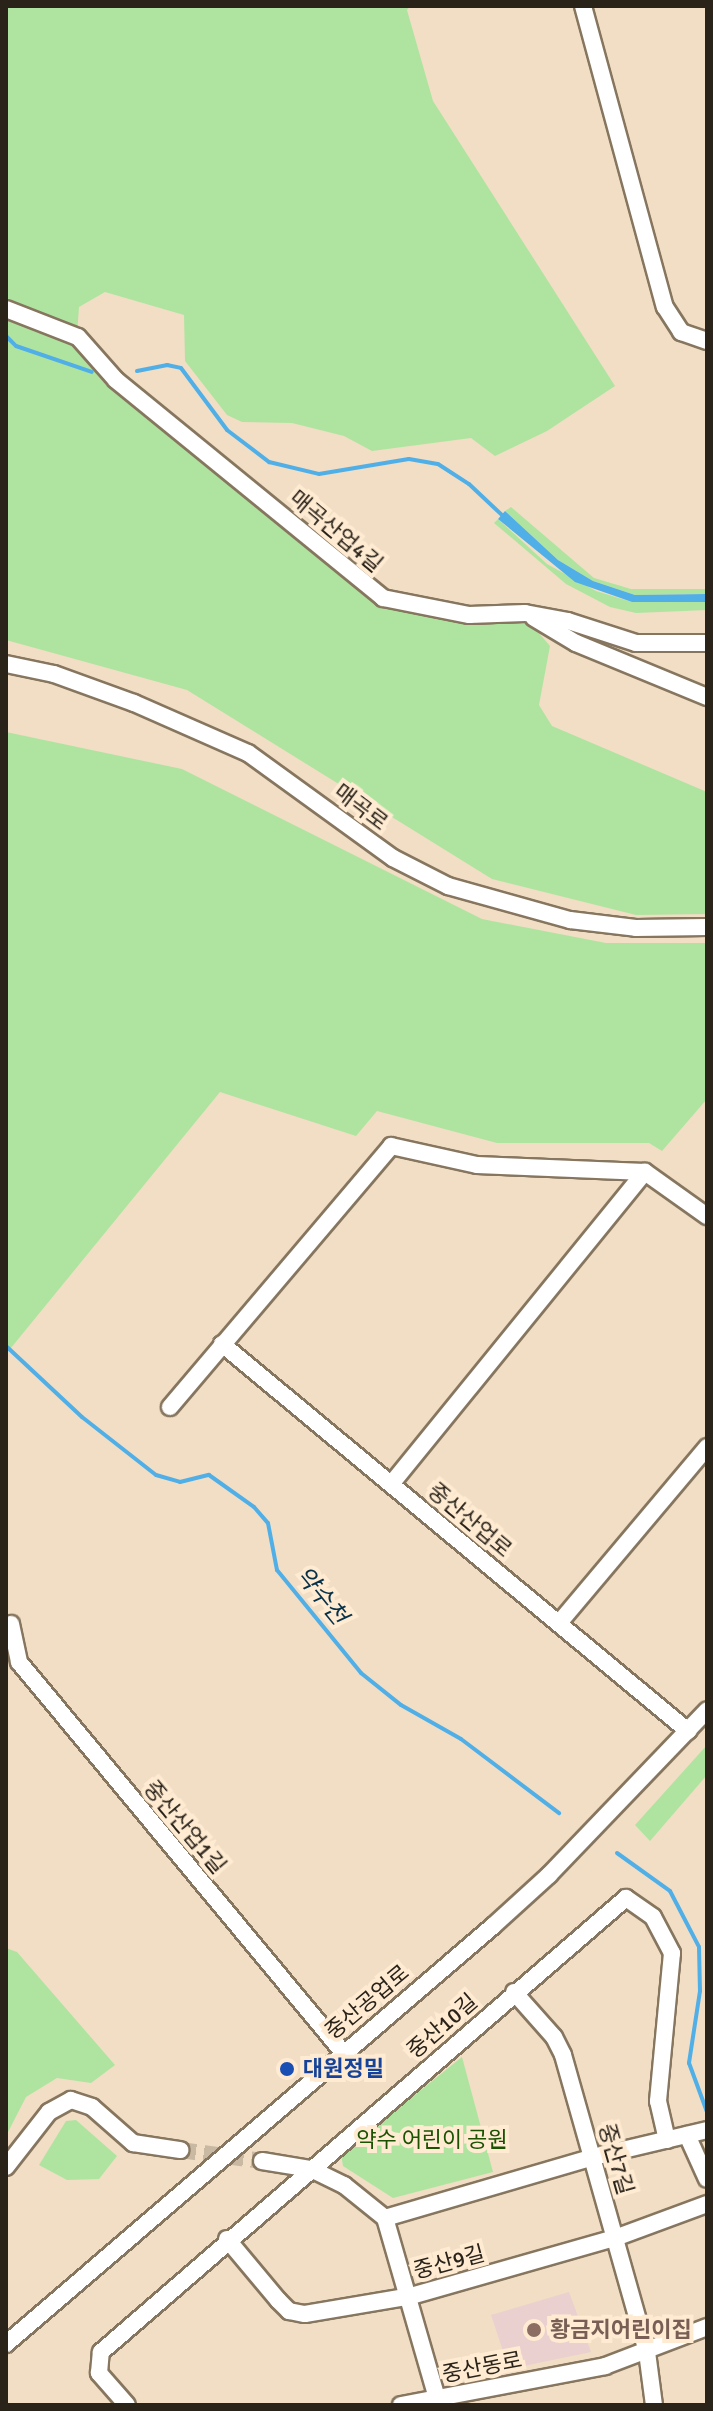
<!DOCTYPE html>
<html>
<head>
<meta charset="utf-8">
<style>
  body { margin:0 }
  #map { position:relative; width:713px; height:2411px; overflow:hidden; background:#f1dec5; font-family:Signika,"Noto Sans KR",sans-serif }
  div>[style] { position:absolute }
  .education>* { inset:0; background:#ead0cf }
  .green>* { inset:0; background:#afe4a0 }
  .water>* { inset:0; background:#51afe7 }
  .stream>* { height:4px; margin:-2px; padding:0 2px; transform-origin:2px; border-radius:2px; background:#51afe7 }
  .minor-tunnel>* { height:16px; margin-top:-8px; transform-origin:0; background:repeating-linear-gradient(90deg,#c9b9a3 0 16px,transparent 0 24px) }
  .roads { filter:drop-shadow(2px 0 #87765f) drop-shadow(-2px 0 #87765f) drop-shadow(0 2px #87765f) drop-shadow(0 -2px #87765f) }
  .minor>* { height:16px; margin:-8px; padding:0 8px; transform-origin:8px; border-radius:8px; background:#fff }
  .dots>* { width:22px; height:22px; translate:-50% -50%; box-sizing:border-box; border:4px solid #ffebd2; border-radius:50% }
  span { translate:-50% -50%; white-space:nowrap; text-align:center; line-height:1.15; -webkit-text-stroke:8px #ffebd2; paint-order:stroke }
  .street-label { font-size:22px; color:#2a231a }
  .transit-label { font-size:22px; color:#164399; font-weight:700 }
  .left { translate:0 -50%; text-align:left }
  .park-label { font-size:22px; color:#1a5202 }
  .education-label { font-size:22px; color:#785e54; font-weight:700 }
  .water-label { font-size:24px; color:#073148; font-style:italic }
  .frame { position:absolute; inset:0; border:8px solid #2a231a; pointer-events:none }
</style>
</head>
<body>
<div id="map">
  <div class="education">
    <i style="clip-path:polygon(569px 2292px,591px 2352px,509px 2369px,491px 2315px)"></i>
  </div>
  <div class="green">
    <i style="clip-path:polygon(6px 6px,410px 6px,407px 10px,433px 101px,615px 386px,547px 431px,495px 456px,471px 438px,372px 451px,344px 436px,292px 423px,242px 422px,227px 415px,185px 361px,184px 315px,105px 292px,79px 307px,76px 349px,225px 481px,385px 606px,524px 620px,532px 625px,550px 646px,539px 705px,552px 726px,707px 792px,707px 914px,636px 915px,492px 879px,187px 690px,6px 640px)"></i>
    <i style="clip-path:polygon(511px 507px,594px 578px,631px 589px,707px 589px,707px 594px,635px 595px,593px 581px,558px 560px,505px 511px)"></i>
    <i style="clip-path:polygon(498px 519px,547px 564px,596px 591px,632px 602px,707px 602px,707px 610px,636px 613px,610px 607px,566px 584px,494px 523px)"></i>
    <i style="clip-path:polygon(6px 732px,182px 769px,482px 919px,606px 943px,707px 943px,707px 1099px,662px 1151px,649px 1143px,497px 1143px,377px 1111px,356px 1136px,220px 1092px,6px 1354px)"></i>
    <i style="clip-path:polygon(707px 1745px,707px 1775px,650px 1841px,635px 1825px)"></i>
    <i style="clip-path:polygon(6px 1948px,17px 1952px,115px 2065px,91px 2083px,57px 2078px,26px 2097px,6px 2136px)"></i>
    <i style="clip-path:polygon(462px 2057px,493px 2172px,393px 2198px,343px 2166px,341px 2154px)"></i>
    <i style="clip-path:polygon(76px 2120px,117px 2156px,99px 2179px,67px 2180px,39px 2165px,66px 2121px)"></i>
  </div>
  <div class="water">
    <i style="clip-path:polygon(505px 511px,558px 560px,593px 581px,635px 595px,707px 594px,707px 602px,632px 602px,575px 582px,498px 519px)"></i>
  </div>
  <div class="stream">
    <i style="left:6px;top:336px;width:14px;rotate:45deg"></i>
    <i style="left:16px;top:346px;width:80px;rotate:18.9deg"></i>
    <i style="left:137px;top:371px;width:31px;rotate:-11deg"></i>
    <i style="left:167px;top:365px;width:14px;rotate:12deg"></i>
    <i style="left:181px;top:368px;width:77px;rotate:53.4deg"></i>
    <i style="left:227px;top:430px;width:53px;rotate:37.3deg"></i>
    <i style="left:269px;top:462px;width:51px;rotate:13.5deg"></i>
    <i style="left:319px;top:474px;width:91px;rotate:-9.5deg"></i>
    <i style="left:409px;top:459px;width:29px;rotate:10deg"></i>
    <i style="left:438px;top:464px;width:37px;rotate:33deg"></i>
    <i style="left:469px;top:484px;width:48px;rotate:43.3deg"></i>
    <i style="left:6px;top:1346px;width:104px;rotate:43.1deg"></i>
    <i style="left:82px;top:1417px;width:94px;rotate:38.1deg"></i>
    <i style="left:156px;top:1475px;width:25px;rotate:16deg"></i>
    <i style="left:180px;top:1482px;width:30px;rotate:-14deg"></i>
    <i style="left:209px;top:1475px;width:55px;rotate:35.4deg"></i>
    <i style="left:254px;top:1507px;width:21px;rotate:49deg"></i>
    <i style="left:268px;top:1523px;width:48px;rotate:79.2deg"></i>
    <i style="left:277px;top:1570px;width:133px;rotate:50.8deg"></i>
    <i style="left:361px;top:1673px;width:51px;rotate:38.7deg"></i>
    <i style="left:401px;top:1705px;width:69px;rotate:29.5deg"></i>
    <i style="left:461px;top:1739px;width:123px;rotate:37.1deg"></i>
    <i style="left:617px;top:1853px;width:65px;rotate:35.6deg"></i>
    <i style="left:670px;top:1891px;width:63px;rotate:62.6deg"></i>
    <i style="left:699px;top:1947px;width:44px;rotate:88.7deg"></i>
    <i style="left:700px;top:1991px;width:73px;rotate:98.7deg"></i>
    <i style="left:689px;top:2063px;width:52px;rotate:69.8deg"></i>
  </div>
  <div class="minor-tunnel">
    <i style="left:180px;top:2150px;width:83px;rotate:7.6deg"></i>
  </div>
  <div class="roads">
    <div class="minor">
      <i style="left:583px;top:6px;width:312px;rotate:74.8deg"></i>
      <i style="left:665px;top:307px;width:30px;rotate:57deg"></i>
      <i style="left:681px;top:332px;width:28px;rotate:19deg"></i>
      <i style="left:6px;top:309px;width:77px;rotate:21.3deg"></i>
      <i style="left:78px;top:337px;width:57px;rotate:48.5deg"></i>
      <i style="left:116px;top:380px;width:345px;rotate:39.2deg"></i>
      <i style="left:383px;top:598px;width:88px;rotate:11.2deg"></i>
      <i style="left:469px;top:615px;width:56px;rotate:-2deg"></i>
      <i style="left:525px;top:613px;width:44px;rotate:10.5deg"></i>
      <i style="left:568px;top:621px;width:71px;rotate:17.9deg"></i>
      <i style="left:636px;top:643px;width:71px"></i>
      <i style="left:534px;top:618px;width:49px;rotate:30.8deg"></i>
      <i style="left:576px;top:643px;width:142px;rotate:22.4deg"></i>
      <i style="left:6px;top:664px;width:49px;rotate:11.8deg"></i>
      <i style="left:54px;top:674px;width:85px;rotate:19.9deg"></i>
      <i style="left:134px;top:703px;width:124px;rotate:23.7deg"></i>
      <i style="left:248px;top:753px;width:179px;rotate:35.9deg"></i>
      <i style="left:393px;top:858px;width:62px;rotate:27deg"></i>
      <i style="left:448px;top:886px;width:127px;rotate:15.6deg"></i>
      <i style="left:570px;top:920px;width:66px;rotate:6.9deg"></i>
      <i style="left:636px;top:928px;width:71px;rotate:-0.8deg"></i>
      <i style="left:222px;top:1344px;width:606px;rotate:39.71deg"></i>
      <i style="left:170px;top:1407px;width:342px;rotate:-49.7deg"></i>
      <i style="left:391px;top:1146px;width:88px;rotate:12.5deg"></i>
      <i style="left:477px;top:1165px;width:168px;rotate:2.4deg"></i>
      <i style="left:645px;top:1172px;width:76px;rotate:35.4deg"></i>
      <i style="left:392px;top:1483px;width:401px;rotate:-50.9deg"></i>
      <i style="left:559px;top:1623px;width:230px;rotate:-49.9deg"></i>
      <i style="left:11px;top:1624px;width:39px;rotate:78deg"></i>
      <i style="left:19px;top:1662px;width:506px;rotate:50.3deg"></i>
      <i style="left:514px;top:1992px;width:60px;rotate:48.4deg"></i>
      <i style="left:554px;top:2037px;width:20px;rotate:63deg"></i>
      <i style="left:563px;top:2055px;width:309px;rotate:74.2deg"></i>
      <i style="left:647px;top:2352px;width:53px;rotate:82.5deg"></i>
      <i style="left:687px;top:2135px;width:48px;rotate:65.6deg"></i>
      <i style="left:262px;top:2161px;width:50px;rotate:9.3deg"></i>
      <i style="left:311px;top:2169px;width:37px;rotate:26deg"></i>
      <i style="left:344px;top:2185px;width:53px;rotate:38.8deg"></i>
      <i style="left:385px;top:2218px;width:187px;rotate:73.9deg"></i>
      <i style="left:6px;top:2167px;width:70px;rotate:-52deg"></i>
      <i style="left:49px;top:2112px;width:25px;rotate:-29deg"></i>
      <i style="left:71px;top:2100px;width:22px;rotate:18deg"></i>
      <i style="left:92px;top:2107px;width:55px;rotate:41.3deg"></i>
      <i style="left:133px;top:2143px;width:48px;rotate:8.5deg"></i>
      <i style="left:385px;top:2218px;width:217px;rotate:-16.3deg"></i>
      <i style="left:593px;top:2157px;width:117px;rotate:-13.3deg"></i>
      <i style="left:227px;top:2239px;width:80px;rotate:50.1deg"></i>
      <i style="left:278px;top:2300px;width:16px;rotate:45deg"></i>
      <i style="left:289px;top:2311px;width:16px;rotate:11deg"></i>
      <i style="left:305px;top:2314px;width:108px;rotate:-9.6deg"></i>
      <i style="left:411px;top:2296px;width:212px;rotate:-15.9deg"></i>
      <i style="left:615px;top:2238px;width:98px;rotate:-20.3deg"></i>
      <i style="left:6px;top:2344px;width:642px;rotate:-40.64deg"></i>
      <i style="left:493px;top:1926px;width:76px;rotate:-42.3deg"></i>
      <i style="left:549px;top:1875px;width:228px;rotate:-46.2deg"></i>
      <i style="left:127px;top:2405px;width:43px;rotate:-131.2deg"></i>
      <i style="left:99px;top:2373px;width:21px;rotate:-85deg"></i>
      <i style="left:101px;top:2352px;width:694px;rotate:-40.85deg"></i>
      <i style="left:626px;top:1898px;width:33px;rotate:35deg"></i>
      <i style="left:653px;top:1917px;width:41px;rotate:62.2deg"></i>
      <i style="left:672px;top:1953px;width:149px;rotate:95.4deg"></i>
      <i style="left:658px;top:2101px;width:40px;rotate:77deg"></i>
      <i style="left:401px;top:2405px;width:208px;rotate:-10.8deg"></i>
      <i style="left:605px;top:2366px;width:109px;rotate:-20.9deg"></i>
    </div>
  </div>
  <div class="dots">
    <i style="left:287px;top:2069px;background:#1a4fb4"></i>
    <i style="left:534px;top:2330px;background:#8d6e63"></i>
  </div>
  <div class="street-label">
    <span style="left:336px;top:531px;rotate:40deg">매곡산업4길</span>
    <span style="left:361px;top:807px;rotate:37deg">매곡로</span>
    <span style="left:470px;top:1520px;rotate:40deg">중산산업로</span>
    <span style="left:185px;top:1827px;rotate:50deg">중산산업1길</span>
    <span style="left:367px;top:2002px;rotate:-40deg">중산공업로</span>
    <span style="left:442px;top:2026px;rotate:-41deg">중산10길</span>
    <span style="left:616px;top:2159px;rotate:74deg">중산7길</span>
    <span style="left:449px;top:2262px;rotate:-15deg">중산9길</span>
    <span style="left:482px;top:2367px;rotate:-11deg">중산동로</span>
  </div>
  <div class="transit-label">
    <span class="left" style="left:303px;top:2069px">대원정밀</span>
  </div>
  <div class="park-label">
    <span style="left:432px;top:2140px">약수 어린이 공원</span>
  </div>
  <div class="education-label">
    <span class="left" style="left:550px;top:2330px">황금지어린이집</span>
  </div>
  <div class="water-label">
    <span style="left:321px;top:1596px;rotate:51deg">약수천</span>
  </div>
  <div class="frame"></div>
</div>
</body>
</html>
